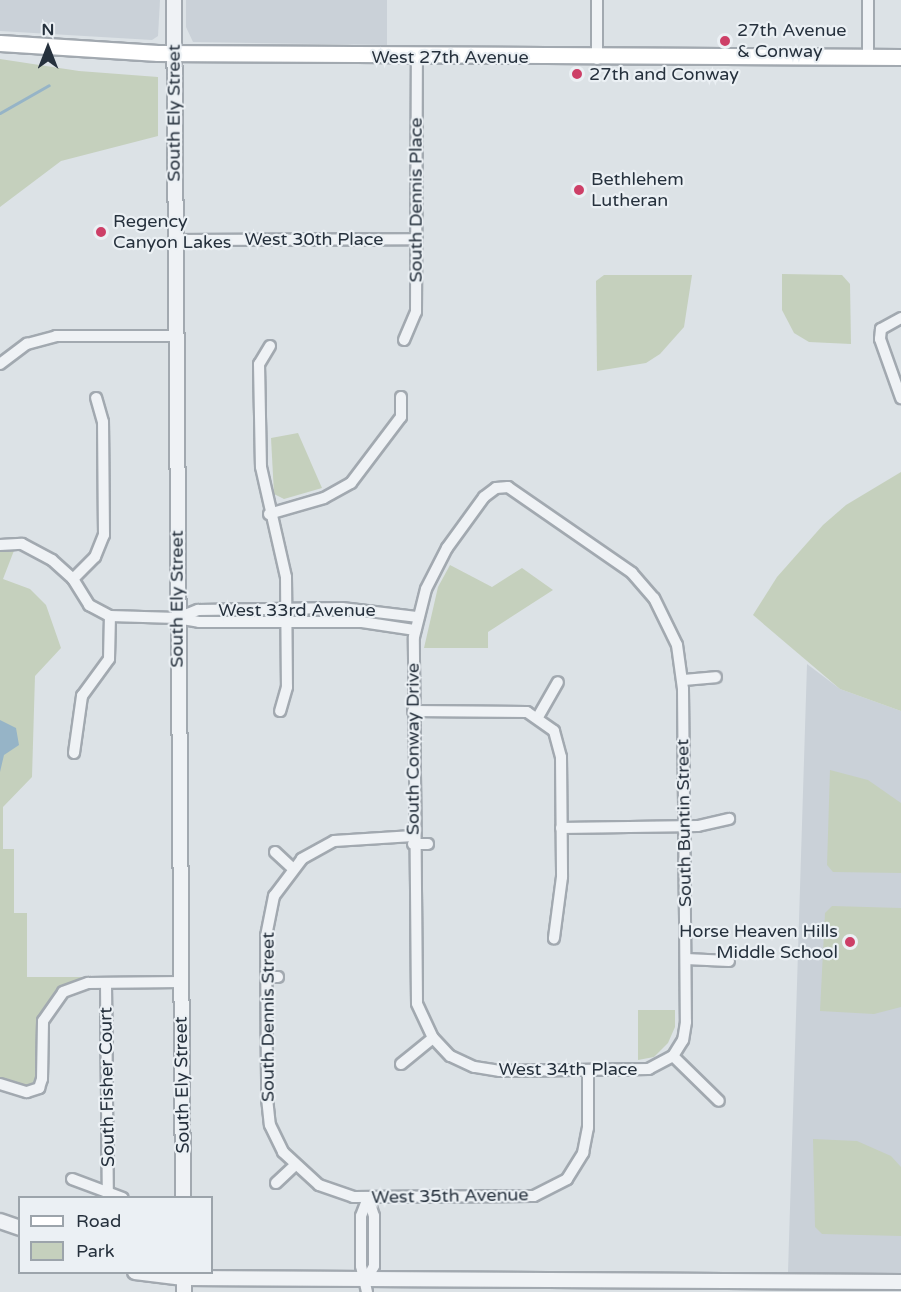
<!DOCTYPE html>
<html>
<head>
<meta charset="utf-8">
<style>
  body { margin:0 }
  #map { position:relative; width:901px; height:1292px; overflow:hidden; background:#dce2e6; font-family:"Varela Round",sans-serif }
  div>[style] { position:absolute }
  .built>* { inset:0; background:#cad1d8 }
  .green>* { inset:0; background:#c5d0bd }
  .water>* { inset:0; background:#96b4c7 }
  .stream>* { height:3px; margin:-1.5px; padding:0 1.5px; transform-origin:1.5px; border-radius:1.5px; background:#96b4c7 }
  .roads { filter:drop-shadow(2px 0 #a2a9b0) drop-shadow(-2px 0 #a2a9b0) drop-shadow(0 2px #a2a9b0) drop-shadow(0 -2px #a2a9b0) }
  .minor>* { height:10px; margin:-5px; padding:0 5px; transform-origin:5px; border-radius:5px; background:#eff2f5 }
  .tertiary>* { height:14px; margin:-7px; padding:0 7px; transform-origin:7px; border-radius:7px; background:#eff2f5 }
  .secondary>* { height:15px; margin:-7.5px; padding:0 7.5px; transform-origin:7.5px; border-radius:7.5px; background:#fff }
  .dots>* { width:16px; height:16px; translate:-50% -50%; box-sizing:border-box; border:3px solid #ebf0f4; border-radius:50% }
  span { translate:-50% -50%; white-space:nowrap; text-align:center; line-height:1.15; -webkit-text-stroke:4.5px #ebf0f4; paint-order:stroke }
  .poi-label { font-size:18px; color:#26313d }
  .left { translate:0 -50%; text-align:left }
  .right { translate:-100% -50%; text-align:right }
  .street-label { font-size:18px; color:#26313d }
  .legend { position:absolute; left:18px; top:1196px; width:195px; height:78px; box-sizing:border-box; background:#ebf0f4; border:2px solid #9ca4ab; margin:0; padding:8px 10px; list-style:none; font-size:18px; color:#26313d }
  .legend li { display:flex; align-items:center; gap:12px; height:30px }
  .legend b { width:30px; border:2px solid #9ca4ab }
  .north { position:absolute; left:18px; top:18px; width:60px; height:60px; -webkit-text-stroke:4px #ebf0f4; paint-order:stroke; rotate:0deg; font-size:16px; font-weight:700; line-height:24px; text-align:center; color:#26313d }
  .north::after { content:''; display:block; margin:auto; width:21px; height:27px; background:#26313d; clip-path:polygon(50% 0,100% 100%,50% 72%,0 100%) }
</style>
</head>
<body>
<div id="map">
  <div class="built">
    <i style="clip-path:polygon(0 0,160px 0,158px 36px,152px 40px,0 31px)"></i>
    <i style="clip-path:polygon(186px 0,387px 0,387px 45px,193px 42px,186px 27px)"></i>
    <i style="clip-path:polygon(807px 664px,840px 689px,901px 711px,901px 1274px,788px 1272px)"></i>
  </div>
  <div class="green">
    <i style="clip-path:polygon(0 59px,79px 71px,158px 77px,158px 136px,61px 161px,0 207px)"></i>
    <i style="clip-path:polygon(782px 274px,842px 275px,850px 284px,851px 344px,809px 342px,794px 333px,782px 310px)"></i>
    <i style="clip-path:polygon(604px 275px,692px 275px,684px 327px,660px 354px,646px 363px,597px 371px,596px 281px)"></i>
    <i style="clip-path:polygon(298px 433px,322px 488px,284px 499px,274px 494px,271px 438px)"></i>
    <i style="clip-path:polygon(901px 472px,901px 711px,840px 689px,753px 615px,777px 577px,823px 525px,846px 505px)"></i>
    <i style="clip-path:polygon(15px 548px,3px 579px,30px 589px,46px 605px,61px 648px,35px 676px,32px 777px,3px 807px,3px 849px,14px 849px,14px 913px,27px 913px,27px 977px,90px 977px,66px 984px,47px 1003px,37px 1023px,36px 1081px,28px 1088px,0 1078px,0 551px)"></i>
    <i style="clip-path:polygon(450px 565px,492px 587px,522px 568px,553px 590px,488px 632px,488px 648px,424px 648px,438px 587px)"></i>
    <i style="clip-path:polygon(830px 770px,868px 780px,901px 803px,901px 873px,833px 872px,827px 865px)"></i>
    <i style="clip-path:polygon(832px 906px,901px 908px,901px 1007px,874px 1014px,820px 1011px,825px 913px)"></i>
    <i style="clip-path:polygon(638px 1010px,675px 1010px,675px 1027px,668px 1043px,654px 1057px,638px 1060px)"></i>
    <i style="clip-path:polygon(813px 1139px,857px 1141px,891px 1156px,901px 1167px,901px 1236px,822px 1234px,815px 1227px)"></i>
  </div>
  <div class="water">
    <i style="clip-path:polygon(0 720px,16px 728px,19px 745px,4px 755px,0 772px)"></i>
  </div>
  <div class="stream">
    <i style="left:0;top:113px;width:56px;rotate:-29.7deg"></i>
  </div>
  <div class="roads">
    <div class="minor">
      <i style="left:597px;top:0;width:59px;rotate:90deg"></i>
      <i style="left:868px;top:0;width:58px;rotate:90deg"></i>
      <i style="left:175px;top:240px;width:242px;rotate:-0.2deg"></i>
      <i style="left:901px;top:318px;width:23px;rotate:151deg"></i>
      <i style="left:881px;top:329px;width:10px;rotate:96deg"></i>
      <i style="left:880px;top:339px;width:63px;rotate:70.4deg"></i>
      <i style="left:404px;top:340px;width:30px;rotate:-67deg"></i>
      <i style="left:416px;top:312px;width:255px;rotate:-89.8deg"></i>
      <i style="left:270px;top:346px;width:21px;rotate:121deg"></i>
      <i style="left:259px;top:364px;width:103px;rotate:88.9deg"></i>
      <i style="left:261px;top:467px;width:113px;rotate:77.2deg"></i>
      <i style="left:286px;top:577px;width:110px;rotate:89.5deg"></i>
      <i style="left:287px;top:687px;width:25px;rotate:106deg"></i>
      <i style="left:0;top:364px;width:34px;rotate:-37deg"></i>
      <i style="left:27px;top:344px;width:30px;rotate:-15deg"></i>
      <i style="left:56px;top:336px;width:120px"></i>
      <i style="left:508px;top:487px;width:151px;rotate:34.7deg"></i>
      <i style="left:632px;top:573px;width:33px;rotate:49deg"></i>
      <i style="left:654px;top:598px;width:52px;rotate:63.9deg"></i>
      <i style="left:677px;top:645px;width:44px;rotate:82.2deg"></i>
      <i style="left:683px;top:689px;width:333px;rotate:89.5deg"></i>
      <i style="left:686px;top:1022px;width:18px;rotate:99deg"></i>
      <i style="left:683px;top:1040px;width:19px;rotate:122deg"></i>
      <i style="left:673px;top:1056px;width:27px;rotate:152deg"></i>
      <i style="left:649px;top:1069px;width:149px;rotate:179.2deg"></i>
      <i style="left:500px;top:1071px;width:26px;rotate:-171deg"></i>
      <i style="left:474px;top:1067px;width:26px;rotate:-155deg"></i>
      <i style="left:450px;top:1056px;width:25px;rotate:-133deg"></i>
      <i style="left:433px;top:1038px;width:38px;rotate:-115deg"></i>
      <i style="left:417px;top:1003px;width:366px;rotate:-90.5deg"></i>
      <i style="left:414px;top:637px;width:49px;rotate:-76deg"></i>
      <i style="left:426px;top:589px;width:46px;rotate:-62.9deg"></i>
      <i style="left:447px;top:548px;width:63px;rotate:-54deg"></i>
      <i style="left:484px;top:497px;width:15px;rotate:-37deg"></i>
      <i style="left:496px;top:488px;width:12px;rotate:-5deg"></i>
      <i style="left:269px;top:514px;width:57px;rotate:-16.2deg"></i>
      <i style="left:324px;top:498px;width:31px;rotate:-29deg"></i>
      <i style="left:351px;top:483px;width:83px;rotate:-52.9deg"></i>
      <i style="left:401px;top:417px;width:20px;rotate:-90deg"></i>
      <i style="left:0;top:545px;width:22px;rotate:-3deg"></i>
      <i style="left:22px;top:544px;width:34px;rotate:28deg"></i>
      <i style="left:52px;top:560px;width:28px;rotate:42deg"></i>
      <i style="left:73px;top:579px;width:31px;rotate:58deg"></i>
      <i style="left:89px;top:605px;width:24px;rotate:28deg"></i>
      <i style="left:110px;top:616px;width:67px;rotate:1.7deg"></i>
      <i style="left:177px;top:618px;width:22px;rotate:10deg"></i>
      <i style="left:199px;top:622px;width:163px"></i>
      <i style="left:362px;top:622px;width:54px;rotate:8.6deg"></i>
      <i style="left:73px;top:579px;width:31px;rotate:-45deg"></i>
      <i style="left:95px;top:557px;width:24px;rotate:-68deg"></i>
      <i style="left:104px;top:535px;width:113px;rotate:-90.5deg"></i>
      <i style="left:103px;top:422px;width:25px;rotate:-106deg"></i>
      <i style="left:178px;top:618px;width:22px;rotate:-22deg"></i>
      <i style="left:198px;top:610px;width:144px;rotate:-0.8deg"></i>
      <i style="left:342px;top:608px;width:77px;rotate:6.8deg"></i>
      <i style="left:683px;top:680px;width:33px;rotate:-5deg"></i>
      <i style="left:413px;top:711px;width:114px;rotate:0.5deg"></i>
      <i style="left:527px;top:712px;width:33px;rotate:35deg"></i>
      <i style="left:554px;top:731px;width:27px;rotate:75deg"></i>
      <i style="left:561px;top:757px;width:120px;rotate:89.5deg"></i>
      <i style="left:562px;top:877px;width:62px;rotate:97.5deg"></i>
      <i style="left:538px;top:717px;width:40px;rotate:-60.3deg"></i>
      <i style="left:74px;top:753px;width:58px;rotate:-82deg"></i>
      <i style="left:82px;top:696px;width:46px;rotate:-53.9deg"></i>
      <i style="left:109px;top:659px;width:43px;rotate:-88.7deg"></i>
      <i style="left:561px;top:828px;width:137px;rotate:-0.8deg"></i>
      <i style="left:698px;top:826px;width:32px;rotate:-13deg"></i>
      <i style="left:413px;top:836px;width:79px;rotate:176.4deg"></i>
      <i style="left:334px;top:841px;width:37px;rotate:151deg"></i>
      <i style="left:302px;top:859px;width:46px;rotate:127.1deg"></i>
      <i style="left:274px;top:896px;width:41px;rotate:101.3deg"></i>
      <i style="left:266px;top:936px;width:162px;rotate:89.6deg"></i>
      <i style="left:267px;top:1098px;width:27px;rotate:84deg"></i>
      <i style="left:270px;top:1125px;width:30px;rotate:64deg"></i>
      <i style="left:283px;top:1152px;width:49px;rotate:42.5deg"></i>
      <i style="left:319px;top:1185px;width:36px;rotate:19deg"></i>
      <i style="left:353px;top:1197px;width:181px;rotate:-0.3deg"></i>
      <i style="left:534px;top:1196px;width:37px;rotate:-27deg"></i>
      <i style="left:567px;top:1179px;width:31px;rotate:-58deg"></i>
      <i style="left:583px;top:1153px;width:25px;rotate:-79deg"></i>
      <i style="left:588px;top:1128px;width:58px;rotate:-90deg"></i>
      <i style="left:413px;top:844px;width:15px"></i>
      <i style="left:275px;top:852px;width:23px;rotate:43deg"></i>
      <i style="left:686px;top:959px;width:43px;rotate:2.7deg"></i>
      <i style="left:266px;top:977px;width:12px"></i>
      <i style="left:106px;top:983px;width:209px;rotate:89.5deg"></i>
      <i style="left:673px;top:1056px;width:64px;rotate:44.4deg"></i>
      <i style="left:401px;top:1064px;width:41px;rotate:-39.1deg"></i>
      <i style="left:0;top:1084px;width:28px;rotate:17deg"></i>
      <i style="left:27px;top:1092px;width:13px;rotate:-18deg"></i>
      <i style="left:39px;top:1088px;width:9px;rotate:-72deg"></i>
      <i style="left:42px;top:1079px;width:58px;rotate:-89deg"></i>
      <i style="left:43px;top:1021px;width:35px;rotate:-55deg"></i>
      <i style="left:63px;top:992px;width:27px;rotate:-20deg"></i>
      <i style="left:88px;top:983px;width:93px;rotate:-0.6deg"></i>
      <i style="left:72px;top:1179px;width:54px;rotate:20.4deg"></i>
      <i style="left:276px;top:1183px;width:25px;rotate:-43deg"></i>
      <i style="left:367px;top:1279px;width:15px;rotate:-62deg"></i>
      <i style="left:374px;top:1266px;width:50px;rotate:-90deg"></i>
      <i style="left:374px;top:1216px;width:19px;rotate:-108deg"></i>
      <i style="left:367px;top:1292px;width:27px;rotate:-103deg"></i>
      <i style="left:361px;top:1266px;width:50px;rotate:-90deg"></i>
      <i style="left:361px;top:1216px;width:19px;rotate:-69deg"></i>
    </div>
    <div class="tertiary">
      <i style="left:174px;top:0;width:1198px;rotate:89.57deg"></i>
      <i style="left:0;top:1221px;width:21px;rotate:19deg"></i>
      <i style="left:135px;top:1272px;width:49px;rotate:7deg"></i>
      <i style="left:184px;top:1278px;width:717px;rotate:0.32deg"></i>
      <i style="left:184px;top:1272px;width:20px;rotate:90deg"></i>
    </div>
    <div class="secondary">
      <i style="left:0;top:43px;width:158px;rotate:3.6deg"></i>
      <i style="left:158px;top:53px;width:743px;rotate:0.31deg"></i>
    </div>
  </div>
  <div class="dots">
    <i style="left:725px;top:41px;background:#cd3f67"></i>
    <i style="left:577px;top:74px;background:#cd3f67"></i>
    <i style="left:579px;top:190px;background:#cd3f67"></i>
    <i style="left:101px;top:232px;background:#cd3f67"></i>
    <i style="left:850px;top:942px;background:#cd3f67"></i>
  </div>
  <div class="poi-label">
    <span class="left" style="left:737px;top:41px">27th Avenue<br>&amp; Conway</span>
    <span class="left" style="left:589px;top:74px">27th and Conway</span>
    <span class="left" style="left:591px;top:190px">Bethlehem<br>Lutheran</span>
    <span class="left" style="left:113px;top:232px">Regency<br>Canyon Lakes</span>
    <span class="right" style="left:838px;top:942px">Horse Heaven Hills<br>Middle School</span>
  </div>
  <div class="street-label">
    <span style="left:450px;top:57px">West 27th Avenue</span>
    <span style="left:174px;top:113px;rotate:-90deg">South Ely Street</span>
    <span style="left:416px;top:200px;rotate:-90deg">South Dennis Place</span>
    <span style="left:314px;top:239px">West 30th Place</span>
    <span style="left:177px;top:599px;rotate:-90deg">South Ely Street</span>
    <span style="left:297px;top:610px">West 33rd Avenue</span>
    <span style="left:413px;top:749px;rotate:-90deg">South Conway Drive</span>
    <span style="left:684px;top:823px;rotate:-91deg">South Buntin Street</span>
    <span style="left:268px;top:1017px;rotate:-90deg">South Dennis Street</span>
    <span style="left:568px;top:1069px">West 34th Place</span>
    <span style="left:182px;top:1085px;rotate:-91deg">South Ely Street</span>
    <span style="left:107px;top:1087px;rotate:-91deg">South Fisher Court</span>
    <span style="left:450px;top:1196px;rotate:-1deg">West 35th Avenue</span>
  </div>
  <ul class="legend">
  <li><b style="height:8px;background:#fff"></b>Road</li>
  <li><b style="height:16px;background:#c5d0bd"></b>Park</li>
  </ul>
  <div class="north">N</div>
</div>
</body>
</html>
